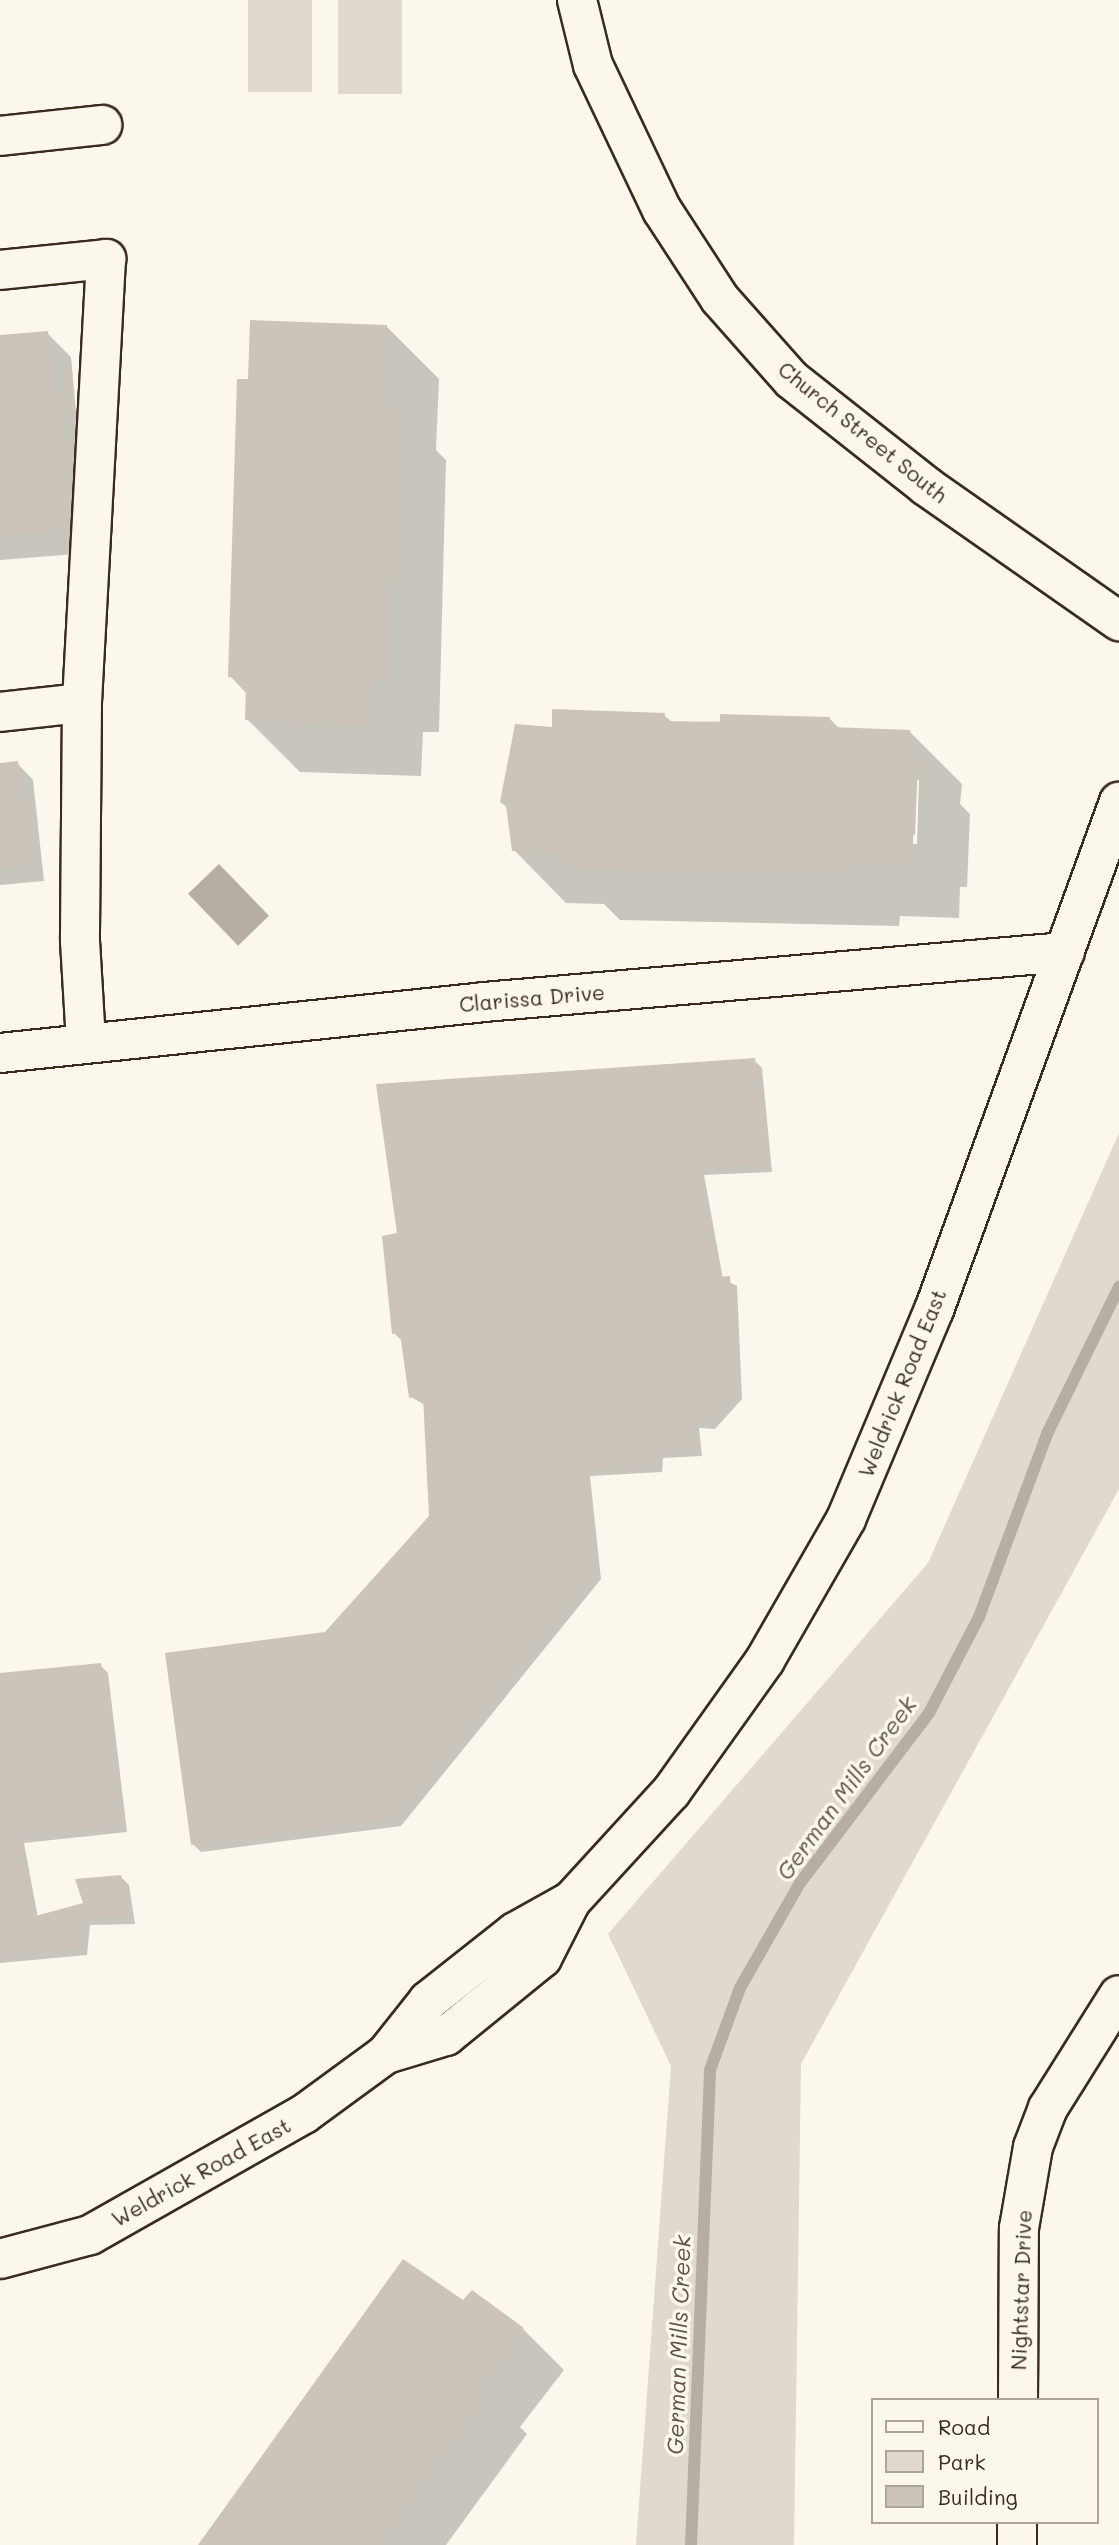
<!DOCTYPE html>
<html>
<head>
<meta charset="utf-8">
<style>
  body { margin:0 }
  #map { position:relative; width:1119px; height:2545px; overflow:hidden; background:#fbf7ec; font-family:Mali,sans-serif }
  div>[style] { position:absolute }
  .green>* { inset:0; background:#dfd9ce; transform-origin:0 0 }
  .water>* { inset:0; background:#b6aea2; transform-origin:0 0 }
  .shadow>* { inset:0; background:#0003 }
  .stream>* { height:12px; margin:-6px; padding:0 6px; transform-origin:6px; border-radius:6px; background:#b6aea2 }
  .building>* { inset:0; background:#ccc4b9 }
  .roads { filter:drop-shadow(2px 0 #3b2a1e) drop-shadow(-2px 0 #3b2a1e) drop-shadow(0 2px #3b2a1e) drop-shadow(0 -2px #3b2a1e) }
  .minor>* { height:38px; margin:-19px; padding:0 19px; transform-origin:19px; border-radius:19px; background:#fbf7ec }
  span { translate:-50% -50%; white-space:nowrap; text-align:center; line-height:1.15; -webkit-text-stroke:7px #fbf7ec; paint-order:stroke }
  .street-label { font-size:21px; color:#3b2a1e }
  .water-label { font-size:23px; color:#605246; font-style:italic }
  .legend { position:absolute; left:871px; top:2398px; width:228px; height:126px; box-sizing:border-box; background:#fbf7ec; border:2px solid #aea59a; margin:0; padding:9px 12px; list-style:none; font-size:21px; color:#3b2a1e }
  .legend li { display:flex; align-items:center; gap:14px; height:35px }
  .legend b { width:35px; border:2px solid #aea59a }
</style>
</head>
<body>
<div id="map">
  <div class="green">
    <i style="left:248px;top:0;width:64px;height:92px"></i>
    <i style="left:338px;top:0;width:64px;height:94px"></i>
    <i style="clip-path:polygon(1119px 1133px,1119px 1489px,801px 2064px,794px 2545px,636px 2545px,671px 2066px,608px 1934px,928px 1563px)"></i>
  </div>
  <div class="water">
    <i style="left:219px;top:864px;width:72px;height:43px;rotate:46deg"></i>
  </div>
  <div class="shadow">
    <i style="clip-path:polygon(386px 326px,439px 379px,436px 450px,446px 460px,439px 732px,423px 732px,421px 776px,300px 772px,247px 719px,247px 694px,230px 676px,250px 381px)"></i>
    <i style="clip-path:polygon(47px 333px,71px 357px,89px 553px,0 560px,0 337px)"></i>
    <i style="clip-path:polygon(evenodd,664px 715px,673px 723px,829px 718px,840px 729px,909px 731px,962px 784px,960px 804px,970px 814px,967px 887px,960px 887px,959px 918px,900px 916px,899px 926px,620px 920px,604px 904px,566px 903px,514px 850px,508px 809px,502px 802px,553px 729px,664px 715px,915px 780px,919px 780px,917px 844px,913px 844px,915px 780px)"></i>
    <i style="clip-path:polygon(17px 763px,33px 780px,44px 881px,0 885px,0 765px)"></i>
    <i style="clip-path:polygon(754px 1060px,762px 1068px,772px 1172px,704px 1175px,723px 1279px,737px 1286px,742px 1399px,715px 1429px,699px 1428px,702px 1456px,663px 1458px,662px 1472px,590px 1476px,601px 1579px,401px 1826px,201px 1852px,193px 1844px,325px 1634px,431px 1517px,425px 1405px,411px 1397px,402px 1341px,394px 1333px,399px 1234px)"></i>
    <i style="clip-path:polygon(100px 1665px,108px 1673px,127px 1832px,24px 1843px,38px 1918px,85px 1904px,121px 1877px,129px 1885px,135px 1924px,90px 1925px,87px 1955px,0 1963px,0 1675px)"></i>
    <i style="clip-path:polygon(523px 2329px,564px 2370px,520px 2427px,527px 2434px,446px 2545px,200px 2545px)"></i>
  </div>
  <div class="stream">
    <i style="left:691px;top:2545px;width:475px;rotate:-87.7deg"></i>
    <i style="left:710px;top:2070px;width:87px;rotate:-69.9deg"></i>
    <i style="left:740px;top:1988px;width:121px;rotate:-60.3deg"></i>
    <i style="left:800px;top:1883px;width:213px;rotate:-52.8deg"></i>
    <i style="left:929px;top:1713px;width:108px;rotate:-62.5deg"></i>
    <i style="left:979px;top:1617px;width:195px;rotate:-69.6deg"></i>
    <i style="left:1047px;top:1434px;width:164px;rotate:-63.9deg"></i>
  </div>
  <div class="building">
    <i style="clip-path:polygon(250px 320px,387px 325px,383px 405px,394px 405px,387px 680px,371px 680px,369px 725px,245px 720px,246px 678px,228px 677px,237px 379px,248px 379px)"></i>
    <i style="clip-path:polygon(48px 331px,66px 529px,0 535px,0 335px)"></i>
    <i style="clip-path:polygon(552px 709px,665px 713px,664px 721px,720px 722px,720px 714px,830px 717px,830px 727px,910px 730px,908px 759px,918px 759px,915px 835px,908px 835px,907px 866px,848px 864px,847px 874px,565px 868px,565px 852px,512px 851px,506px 806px,500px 802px,515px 724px,552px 727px)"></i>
    <i style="clip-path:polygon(18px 761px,28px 865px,0 868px,0 763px)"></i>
    <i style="clip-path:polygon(755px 1058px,765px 1164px,697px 1168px,717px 1277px,730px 1276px,735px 1391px,707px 1422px,692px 1421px,695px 1449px,656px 1450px,654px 1465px,582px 1469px,593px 1570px,393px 1818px,191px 1845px,165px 1653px,325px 1632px,429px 1516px,423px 1397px,409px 1398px,400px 1333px,392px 1334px,382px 1236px,397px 1233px,376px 1084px)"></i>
    <i style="clip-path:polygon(101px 1663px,120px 1825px,17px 1835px,32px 1917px,83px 1903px,75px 1879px,121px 1875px,128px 1916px,82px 1917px,80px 1948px,0 1955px,0 1673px)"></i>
    <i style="clip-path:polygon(403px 2259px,463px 2300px,472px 2290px,524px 2328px,479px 2386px,487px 2392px,375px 2545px,198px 2545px)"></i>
  </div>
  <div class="roads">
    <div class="minor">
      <i style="left:577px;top:0;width:67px;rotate:76.2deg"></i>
      <i style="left:593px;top:65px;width:161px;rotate:64.6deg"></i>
      <i style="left:662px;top:210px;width:106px;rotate:56.9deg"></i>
      <i style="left:720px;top:299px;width:108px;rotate:48.4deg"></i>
      <i style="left:792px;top:380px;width:171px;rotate:38.3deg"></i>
      <i style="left:926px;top:486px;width:236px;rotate:35deg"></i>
      <i style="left:0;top:136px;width:103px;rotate:-6.2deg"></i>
      <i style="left:0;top:270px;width:107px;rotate:-5.9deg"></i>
      <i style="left:106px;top:259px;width:445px;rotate:93.1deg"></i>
      <i style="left:0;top:712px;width:82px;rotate:-6.3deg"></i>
      <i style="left:82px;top:703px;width:238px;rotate:90.5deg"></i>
      <i style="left:80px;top:941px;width:102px;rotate:86.6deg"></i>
      <i style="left:0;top:1053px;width:487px;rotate:-6deg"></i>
      <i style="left:484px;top:1002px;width:583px;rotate:-4.92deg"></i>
      <i style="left:386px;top:2054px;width:63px;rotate:-16.7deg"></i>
      <i style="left:446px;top:2036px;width:124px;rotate:-39.1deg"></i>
      <i style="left:542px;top:1958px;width:64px;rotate:-63deg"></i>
      <i style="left:571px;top:1901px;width:148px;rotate:-47.5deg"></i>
      <i style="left:671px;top:1792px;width:162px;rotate:-54.5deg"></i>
      <i style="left:765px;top:1660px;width:163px;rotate:-60.1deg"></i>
      <i style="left:846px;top:1519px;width:227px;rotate:-67.2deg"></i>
      <i style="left:934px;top:1310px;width:541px;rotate:-69.99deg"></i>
      <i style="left:0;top:2259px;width:93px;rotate:-14.9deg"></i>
      <i style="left:90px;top:2235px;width:246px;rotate:-29.5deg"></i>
      <i style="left:304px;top:2114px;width:102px;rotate:-36.2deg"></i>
      <i style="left:386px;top:2054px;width:68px;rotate:-51.6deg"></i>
      <i style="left:428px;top:2001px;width:111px;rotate:-38.4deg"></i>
      <i style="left:515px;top:1932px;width:64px;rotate:-29deg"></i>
      <i style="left:1018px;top:2400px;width:172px;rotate:-89.7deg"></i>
      <i style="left:1019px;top:2228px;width:82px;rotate:-80.2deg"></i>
      <i style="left:1033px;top:2147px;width:42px;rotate:-69deg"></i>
      <i style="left:1048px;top:2108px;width:133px;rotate:-57.9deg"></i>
      <i style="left:1017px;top:2545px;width:23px;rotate:-90deg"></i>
    </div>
  </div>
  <div class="street-label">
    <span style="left:863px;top:432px;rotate:39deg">Church Street South</span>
    <span style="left:532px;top:998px;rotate:-5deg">Clarissa Drive</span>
    <span style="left:902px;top:1383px;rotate:-68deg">Weldrick Road East</span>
    <span style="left:201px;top:2172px;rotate:-29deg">Weldrick Road East</span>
    <span style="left:1021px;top:2290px;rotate:-88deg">Nightstar Drive</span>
  </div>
  <div class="water-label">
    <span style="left:846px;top:1788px;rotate:-54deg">German Mills Creek</span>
    <span style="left:678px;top:2345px;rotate:-88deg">German Mills Creek</span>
  </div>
  <ul class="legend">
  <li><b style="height:9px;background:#fbf7ec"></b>Road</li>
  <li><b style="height:19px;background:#dfd9ce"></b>Park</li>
  <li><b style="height:19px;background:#ccc4b9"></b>Building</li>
  </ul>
</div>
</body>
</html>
